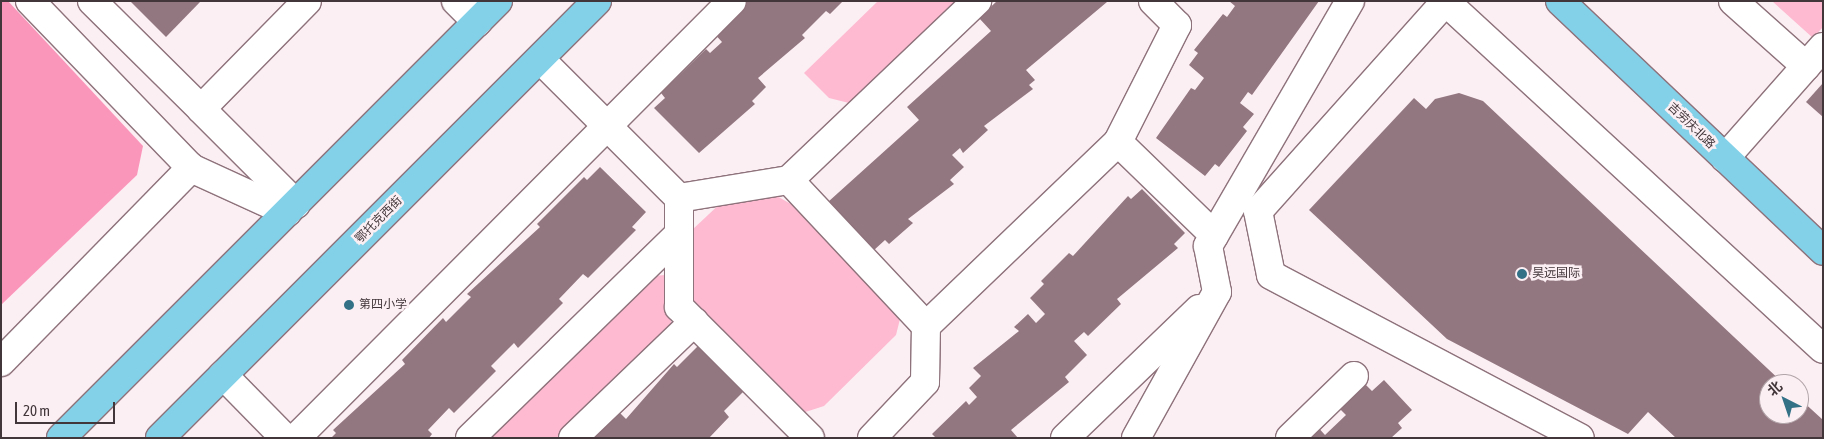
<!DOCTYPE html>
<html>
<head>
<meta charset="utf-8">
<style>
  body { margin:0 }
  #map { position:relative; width:1824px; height:439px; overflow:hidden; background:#fceff3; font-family:"Asap Condensed","Noto Sans SC",sans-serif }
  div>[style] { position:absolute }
  .green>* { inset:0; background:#fdbad0 }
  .forest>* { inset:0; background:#fb96bb }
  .building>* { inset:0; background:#937780 }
  .roads { filter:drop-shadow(1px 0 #8e727b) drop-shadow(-1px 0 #8e727b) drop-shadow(0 1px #8e727b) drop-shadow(0 -1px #8e727b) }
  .minor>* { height:28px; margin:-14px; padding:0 14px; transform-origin:14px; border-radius:14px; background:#fff }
  .major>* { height:28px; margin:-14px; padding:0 14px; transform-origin:14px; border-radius:14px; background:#82d1e9 }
  .dots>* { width:14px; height:14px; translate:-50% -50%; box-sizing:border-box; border:2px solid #fceff3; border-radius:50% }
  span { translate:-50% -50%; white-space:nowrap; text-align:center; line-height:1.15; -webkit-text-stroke:5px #fceff3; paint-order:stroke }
  .street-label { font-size:12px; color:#42363a }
  .poi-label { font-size:12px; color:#42363a }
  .left { translate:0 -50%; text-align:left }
  .frame { position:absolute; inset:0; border:2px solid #42363a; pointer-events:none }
  .north { position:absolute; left:1759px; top:374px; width:50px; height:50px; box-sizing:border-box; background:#fceff3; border:1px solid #b2a5a9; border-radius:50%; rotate:319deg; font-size:14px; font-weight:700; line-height:20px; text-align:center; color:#42363a }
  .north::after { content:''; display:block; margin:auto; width:18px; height:22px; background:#337187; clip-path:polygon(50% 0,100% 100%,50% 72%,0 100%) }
  .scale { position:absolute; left:15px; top:402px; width:100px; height:22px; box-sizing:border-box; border:2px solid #42363a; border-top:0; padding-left:6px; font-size:15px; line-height:18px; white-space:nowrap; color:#42363a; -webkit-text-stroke:4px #fceff3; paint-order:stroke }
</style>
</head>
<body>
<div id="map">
  <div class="green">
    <i style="clip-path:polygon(878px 1px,956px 1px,853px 104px,829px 98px,804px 73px)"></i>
    <i style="clip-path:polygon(1772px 1px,1823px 1px,1823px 27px,1813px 38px)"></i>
    <i style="clip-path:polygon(775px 195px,812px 216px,902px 311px,896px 335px,824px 406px,796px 415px,701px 321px,683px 279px,692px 230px,724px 200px)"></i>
    <i style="clip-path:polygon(665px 275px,672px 329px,559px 438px,488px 438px,653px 276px)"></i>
  </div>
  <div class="forest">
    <i style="clip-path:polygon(1px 1px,8px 1px,143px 146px,137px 175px,1px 305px)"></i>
  </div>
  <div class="building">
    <i style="clip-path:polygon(130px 1px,201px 1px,166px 37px)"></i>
    <i style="clip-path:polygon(748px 1px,843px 1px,830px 14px,826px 11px,802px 35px,805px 38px,758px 78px,766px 87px,752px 101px,755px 104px,699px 153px,654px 108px,665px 98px,661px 93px,706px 49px,710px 53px,722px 42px,711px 30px)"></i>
    <i style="clip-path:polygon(997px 1px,1107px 2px,1026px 70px,1035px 80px,1029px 85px,1033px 89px,984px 126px,988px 130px,963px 153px,960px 148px,952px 155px,964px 167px,950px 180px,954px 184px,908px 219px,913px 223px,889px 244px,885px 240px,873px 251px,828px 202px,919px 120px,907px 107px,991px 31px,979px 18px)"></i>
    <i style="clip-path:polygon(1229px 1px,1319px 1px,1252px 95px,1248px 92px,1240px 103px,1254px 114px,1243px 127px,1247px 131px,1219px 167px,1215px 164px,1205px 176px,1156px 138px,1191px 88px,1195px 90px,1204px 78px,1189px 65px,1198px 53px,1194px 50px,1223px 14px,1227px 17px,1235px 6px)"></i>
    <i style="clip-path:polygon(1823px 83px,1823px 117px,1806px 102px)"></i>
    <i style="clip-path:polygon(1459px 93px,1483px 101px,1784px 384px,1769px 384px,1769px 414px,1799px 414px,1799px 398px,1823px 420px,1823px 438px,1676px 438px,1648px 412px,1628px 434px,1447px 339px,1309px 210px,1414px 98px,1426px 109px,1435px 99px)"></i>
    <i style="clip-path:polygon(600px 167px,646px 212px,632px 227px,636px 230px,588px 278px,583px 274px,559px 299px,563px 303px,518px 348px,514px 343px,491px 366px,496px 371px,454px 413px,449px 408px,428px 430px,432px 434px,429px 438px,331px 438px,336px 433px,333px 430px,405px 364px,402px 360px,443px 318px,446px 322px,471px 297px,467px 294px,540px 227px,537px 224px,584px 177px,587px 180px)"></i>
    <i style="clip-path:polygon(1142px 189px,1185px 233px,1174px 244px,1178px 248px,1117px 299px,1121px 304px,1088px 336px,1084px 332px,1074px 341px,1087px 355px,1065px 377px,1069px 382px,1011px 430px,1018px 438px,936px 438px,932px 434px,966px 401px,969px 405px,977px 397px,969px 388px,981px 376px,973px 368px,1019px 331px,1014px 327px,1028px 314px,1036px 323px,1045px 314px,1030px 298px,1044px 284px,1041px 281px,1069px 253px,1073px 256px,1128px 196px,1131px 199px)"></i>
    <i style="clip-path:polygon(698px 346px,744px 391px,724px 411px,729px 417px,709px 438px,586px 438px,618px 411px,626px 419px,674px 364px,677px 367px)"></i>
    <i style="clip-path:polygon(1361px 380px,1372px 391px,1384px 380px,1412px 410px,1398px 423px,1402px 428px,1391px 438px,1300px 438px,1315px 424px,1325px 435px,1346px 415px,1335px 404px)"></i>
  </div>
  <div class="roads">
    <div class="minor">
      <i style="left:30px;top:1px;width:232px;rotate:46deg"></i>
      <i style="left:191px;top:168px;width:106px;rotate:24.6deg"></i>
      <i style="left:92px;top:1px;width:153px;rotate:44.7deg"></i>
      <i style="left:456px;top:1px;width:30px;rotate:45deg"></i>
      <i style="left:1153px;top:1px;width:34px;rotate:45deg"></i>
      <i style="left:1177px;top:25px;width:131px;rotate:116.8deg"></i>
      <i style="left:1118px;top:142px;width:134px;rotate:44.1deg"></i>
      <i style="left:1446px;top:1px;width:282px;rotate:131.8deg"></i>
      <i style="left:1258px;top:211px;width:65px;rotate:78.5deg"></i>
      <i style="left:1271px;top:275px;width:349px;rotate:27.8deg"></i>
      <i style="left:1733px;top:1px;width:98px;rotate:41.7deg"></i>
      <i style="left:1446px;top:2px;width:512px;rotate:42.63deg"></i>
      <i style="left:540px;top:59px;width:197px;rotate:45deg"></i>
      <i style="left:679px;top:198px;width:111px;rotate:-9.3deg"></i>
      <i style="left:789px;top:180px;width:200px;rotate:46.8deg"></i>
      <i style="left:926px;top:326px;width:266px;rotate:-43.8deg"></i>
      <i style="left:1725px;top:158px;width:148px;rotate:-48.6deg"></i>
      <i style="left:789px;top:180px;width:260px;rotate:-43.6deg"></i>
      <i style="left:679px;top:198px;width:109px;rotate:90deg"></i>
      <i style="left:679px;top:307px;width:185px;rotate:45deg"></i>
      <i style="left:296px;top:204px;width:134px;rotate:-135deg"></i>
      <i style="left:201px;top:109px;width:151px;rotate:-45.5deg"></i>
      <i style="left:1px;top:362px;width:272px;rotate:-45.6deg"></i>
      <i style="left:223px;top:375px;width:88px;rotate:45.5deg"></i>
      <i style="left:296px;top:438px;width:617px;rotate:-45.07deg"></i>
      <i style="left:470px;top:438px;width:291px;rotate:-44.3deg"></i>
      <i style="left:573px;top:438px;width:168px;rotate:-43.8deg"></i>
      <i style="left:872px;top:438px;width:77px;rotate:-46.6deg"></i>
      <i style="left:925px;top:382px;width:56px;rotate:-89deg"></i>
      <i style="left:1065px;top:438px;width:186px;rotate:-43.9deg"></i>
      <i style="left:1136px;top:438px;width:167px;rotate:-61deg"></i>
      <i style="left:1217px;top:292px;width:47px;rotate:-101.1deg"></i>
      <i style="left:1208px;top:246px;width:283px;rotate:-59.9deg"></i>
      <i style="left:1290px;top:438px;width:89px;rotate:-44.1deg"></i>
    </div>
    <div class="major">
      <i style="left:1560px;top:1px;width:363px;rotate:43.5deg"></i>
      <i style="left:61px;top:438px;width:618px;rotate:-45deg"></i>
      <i style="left:160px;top:438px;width:618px;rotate:-45deg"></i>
    </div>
  </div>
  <div class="dots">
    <i style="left:1522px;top:274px;background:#337187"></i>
    <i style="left:349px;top:305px;background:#337187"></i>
  </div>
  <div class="street-label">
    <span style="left:1691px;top:126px;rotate:44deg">吉劳庆北路</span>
    <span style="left:379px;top:220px;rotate:-45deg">鄂托克西街</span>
  </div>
  <div class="poi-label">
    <span class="left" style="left:1532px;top:274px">昊远国际</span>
    <span class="left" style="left:359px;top:305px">第四小学</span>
  </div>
  <div class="frame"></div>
  <div class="north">北</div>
  <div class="scale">20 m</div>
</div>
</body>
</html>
